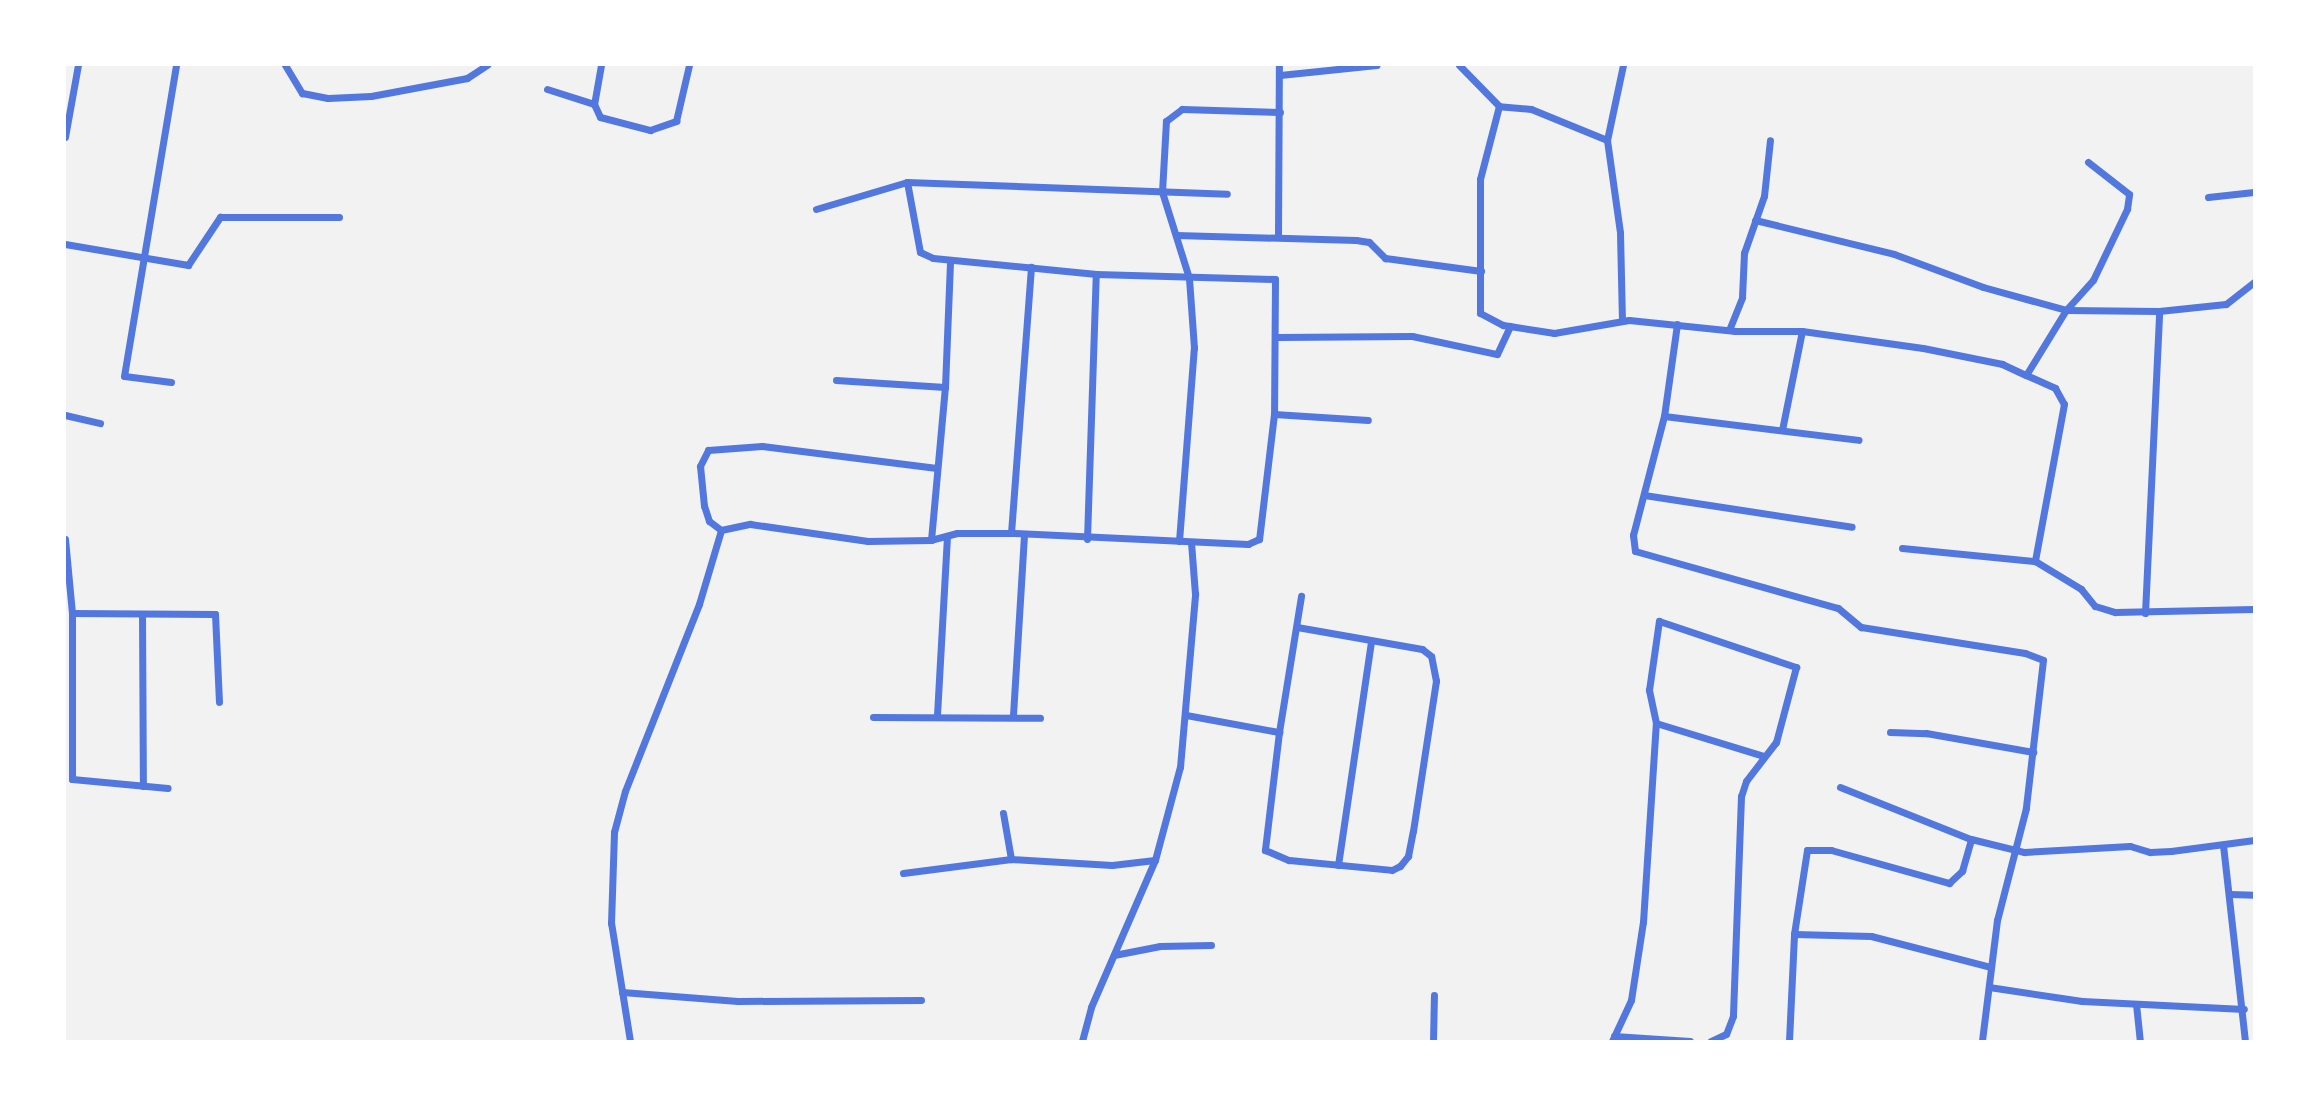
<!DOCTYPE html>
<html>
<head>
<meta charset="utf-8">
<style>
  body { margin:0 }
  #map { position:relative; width:2319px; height:1106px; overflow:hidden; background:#f2f2f2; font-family:Karla,sans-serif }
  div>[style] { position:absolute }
  .minor>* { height:7px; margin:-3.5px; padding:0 3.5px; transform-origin:3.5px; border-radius:3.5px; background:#5277de }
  span { translate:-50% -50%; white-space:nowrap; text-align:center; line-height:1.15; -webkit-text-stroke:5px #fff; paint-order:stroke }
  .frame { position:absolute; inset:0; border:66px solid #fff; pointer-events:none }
</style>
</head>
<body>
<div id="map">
  <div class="minor">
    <i style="left:285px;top:65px;width:33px;rotate:59deg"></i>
    <i style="left:302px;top:93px;width:26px;rotate:11deg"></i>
    <i style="left:328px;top:98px;width:43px;rotate:-2.7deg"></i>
    <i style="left:371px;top:96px;width:98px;rotate:-10.6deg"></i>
    <i style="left:467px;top:78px;width:24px;rotate:-33deg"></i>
    <i style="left:601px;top:65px;width:40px;rotate:100deg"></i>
    <i style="left:594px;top:104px;width:14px;rotate:65deg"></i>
    <i style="left:600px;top:117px;width:52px;rotate:14.6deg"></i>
    <i style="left:650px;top:130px;width:28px;rotate:-19deg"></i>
    <i style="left:676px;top:121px;width:57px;rotate:-76.9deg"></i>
    <i style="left:1459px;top:65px;width:57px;rotate:45.7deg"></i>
    <i style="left:1623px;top:65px;width:77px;rotate:102deg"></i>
    <i style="left:1607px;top:140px;width:82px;rotate:-157.8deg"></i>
    <i style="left:1531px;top:109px;width:32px;rotate:-175deg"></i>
    <i style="left:1499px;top:106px;width:75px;rotate:104.6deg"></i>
    <i style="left:1480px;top:179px;width:134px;rotate:90deg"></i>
    <i style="left:1480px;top:313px;width:26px;rotate:28deg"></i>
    <i style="left:1503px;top:325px;width:52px;rotate:8.9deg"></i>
    <i style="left:1554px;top:333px;width:76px;rotate:-9.8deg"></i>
    <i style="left:1629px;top:320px;width:107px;rotate:5.9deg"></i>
    <i style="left:1735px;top:331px;width:67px"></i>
    <i style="left:1802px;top:331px;width:122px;rotate:8deg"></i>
    <i style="left:1923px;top:348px;width:81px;rotate:11.4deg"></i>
    <i style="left:2002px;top:364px;width:26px;rotate:25deg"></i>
    <i style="left:2026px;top:375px;width:32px;rotate:24deg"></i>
    <i style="left:2055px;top:388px;width:18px;rotate:61deg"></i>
    <i style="left:2064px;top:404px;width:160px;rotate:100.5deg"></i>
    <i style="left:1280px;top:75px;width:97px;rotate:-5.9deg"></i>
    <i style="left:547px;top:89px;width:49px;rotate:17.7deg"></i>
    <i style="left:65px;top:137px;width:73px;rotate:-79.8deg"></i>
    <i style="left:1607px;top:140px;width:94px;rotate:82deg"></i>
    <i style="left:1620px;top:233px;width:88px;rotate:88.7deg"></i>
    <i style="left:907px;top:182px;width:71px;rotate:79.5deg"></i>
    <i style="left:920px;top:252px;width:14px;rotate:25deg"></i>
    <i style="left:933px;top:258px;width:164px;rotate:5.6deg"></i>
    <i style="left:1096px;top:274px;width:179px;rotate:1.6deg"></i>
    <i style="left:1275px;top:279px;width:135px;rotate:90.4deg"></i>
    <i style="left:1274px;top:414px;width:126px;rotate:96.8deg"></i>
    <i style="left:1259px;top:539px;width:12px;rotate:156deg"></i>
    <i style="left:1248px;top:544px;width:237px;rotate:-177.3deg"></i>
    <i style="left:1011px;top:533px;width:54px;rotate:180deg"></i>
    <i style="left:957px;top:533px;width:27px;rotate:165deg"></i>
    <i style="left:931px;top:540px;width:154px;rotate:-84.8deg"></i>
    <i style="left:945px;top:387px;width:125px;rotate:-87.7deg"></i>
    <i style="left:2208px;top:197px;width:46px;rotate:-6.2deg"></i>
    <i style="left:816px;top:209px;width:95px;rotate:-16.5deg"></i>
    <i style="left:907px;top:182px;width:320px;rotate:2.1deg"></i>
    <i style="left:1755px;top:220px;width:143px;rotate:13.7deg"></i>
    <i style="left:1894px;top:254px;width:95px;rotate:20.3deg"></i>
    <i style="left:1983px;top:287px;width:86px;rotate:15.5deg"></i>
    <i style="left:2066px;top:310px;width:93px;rotate:0.6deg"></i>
    <i style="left:2159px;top:311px;width:67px;rotate:-6deg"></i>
    <i style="left:2226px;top:304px;width:36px;rotate:-38deg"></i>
    <i style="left:1176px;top:235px;width:180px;rotate:1.6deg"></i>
    <i style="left:1356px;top:240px;width:13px;rotate:9deg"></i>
    <i style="left:1369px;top:242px;width:23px;rotate:45deg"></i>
    <i style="left:1385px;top:258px;width:97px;rotate:7.7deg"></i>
    <i style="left:1278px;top:236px;width:171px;rotate:-89.7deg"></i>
    <i style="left:65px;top:244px;width:125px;rotate:9.7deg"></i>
    <i style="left:188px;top:265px;width:58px;rotate:-56.3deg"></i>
    <i style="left:220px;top:217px;width:119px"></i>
    <i style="left:1677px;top:324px;width:93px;rotate:98deg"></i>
    <i style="left:1664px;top:416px;width:123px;rotate:104.6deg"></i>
    <i style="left:1633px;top:535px;width:16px;rotate:83deg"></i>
    <i style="left:1635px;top:551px;width:211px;rotate:15.7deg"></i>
    <i style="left:1838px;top:608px;width:30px;rotate:40deg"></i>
    <i style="left:1861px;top:627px;width:166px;rotate:9deg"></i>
    <i style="left:2025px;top:653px;width:19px;rotate:21deg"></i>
    <i style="left:2043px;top:660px;width:149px;rotate:96.6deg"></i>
    <i style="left:2026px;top:808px;width:116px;rotate:104.5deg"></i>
    <i style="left:1997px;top:920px;width:122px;rotate:97.1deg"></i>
    <i style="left:1729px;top:330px;width:35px;rotate:-68deg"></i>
    <i style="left:1742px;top:297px;width:44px;rotate:-87.4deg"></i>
    <i style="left:1744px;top:253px;width:60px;rotate:-70.7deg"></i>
    <i style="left:1764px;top:196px;width:56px;rotate:-83.9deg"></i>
    <i style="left:1278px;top:337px;width:134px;rotate:-0.4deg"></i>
    <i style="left:1412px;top:336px;width:87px;rotate:12deg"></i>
    <i style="left:1497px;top:354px;width:31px;rotate:-65deg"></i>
    <i style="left:2026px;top:375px;width:76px;rotate:-58.4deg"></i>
    <i style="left:2066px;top:310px;width:40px;rotate:-48deg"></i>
    <i style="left:2093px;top:280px;width:79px;rotate:-64.4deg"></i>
    <i style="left:2127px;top:209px;width:15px;rotate:-82deg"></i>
    <i style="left:2129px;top:194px;width:52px;rotate:-142deg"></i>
    <i style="left:836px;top:380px;width:109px;rotate:3.7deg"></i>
    <i style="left:171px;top:382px;width:47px;rotate:-172.7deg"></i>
    <i style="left:124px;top:376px;width:315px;rotate:-80.5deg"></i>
    <i style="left:1274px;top:414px;width:94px;rotate:3.7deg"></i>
    <i style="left:65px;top:415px;width:36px;rotate:13deg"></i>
    <i style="left:1664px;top:416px;width:196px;rotate:7deg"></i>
    <i style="left:1782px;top:430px;width:101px;rotate:-78.6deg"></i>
    <i style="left:1644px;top:495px;width:210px;rotate:8.7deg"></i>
    <i style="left:721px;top:530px;width:15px;rotate:-143deg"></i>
    <i style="left:709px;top:521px;width:16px;rotate:-108deg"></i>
    <i style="left:704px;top:506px;width:40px;rotate:-95.7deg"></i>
    <i style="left:700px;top:466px;width:18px;rotate:-63deg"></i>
    <i style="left:708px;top:450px;width:54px;rotate:-4.2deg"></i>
    <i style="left:762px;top:446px;width:174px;rotate:7.2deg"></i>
    <i style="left:1011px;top:533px;width:267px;rotate:-85.7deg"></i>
    <i style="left:65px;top:539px;width:74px;rotate:84.6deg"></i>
    <i style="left:72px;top:613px;width:166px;rotate:90deg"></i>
    <i style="left:72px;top:779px;width:96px;rotate:5.4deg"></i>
    <i style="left:1087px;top:539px;width:265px;rotate:-88.1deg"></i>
    <i style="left:1179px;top:541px;width:194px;rotate:-85.6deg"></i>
    <i style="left:1194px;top:348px;width:70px;rotate:-94.1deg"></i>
    <i style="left:1189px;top:278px;width:90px;rotate:-107.4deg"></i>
    <i style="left:1162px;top:192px;width:71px;rotate:-86.8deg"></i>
    <i style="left:1166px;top:121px;width:20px;rotate:-37deg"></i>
    <i style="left:1182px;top:109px;width:98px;rotate:1.8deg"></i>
    <i style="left:1902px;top:548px;width:134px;rotate:5.6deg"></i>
    <i style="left:2035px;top:561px;width:54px;rotate:31.3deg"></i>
    <i style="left:2081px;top:589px;width:22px;rotate:51deg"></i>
    <i style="left:2095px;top:606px;width:21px;rotate:17deg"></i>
    <i style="left:2115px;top:612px;width:139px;rotate:-1.2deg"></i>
    <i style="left:72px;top:613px;width:143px;rotate:0.4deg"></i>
    <i style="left:215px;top:614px;width:88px;rotate:87.4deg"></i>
    <i style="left:2145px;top:613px;width:302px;rotate:-87.3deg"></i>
    <i style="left:142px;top:614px;width:172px;rotate:89.7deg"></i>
    <i style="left:937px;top:715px;width:178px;rotate:-86.8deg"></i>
    <i style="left:1013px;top:715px;width:181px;rotate:-86.5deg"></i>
    <i style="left:1186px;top:715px;width:95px;rotate:10.4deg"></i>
    <i style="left:1279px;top:732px;width:138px;rotate:-80.8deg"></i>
    <i style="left:873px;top:717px;width:167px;rotate:0.3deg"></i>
    <i style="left:1656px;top:723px;width:113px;rotate:17deg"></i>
    <i style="left:1279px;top:732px;width:119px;rotate:96.8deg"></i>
    <i style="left:1265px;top:850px;width:26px;rotate:23deg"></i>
    <i style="left:1289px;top:860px;width:103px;rotate:5.5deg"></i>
    <i style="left:1392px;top:870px;width:9px;rotate:-27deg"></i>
    <i style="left:1400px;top:866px;width:13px;rotate:-51deg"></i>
    <i style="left:1408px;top:856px;width:25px;rotate:-79deg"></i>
    <i style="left:1413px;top:831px;width:152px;rotate:-81.3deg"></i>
    <i style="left:1436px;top:681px;width:25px;rotate:-101deg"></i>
    <i style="left:1431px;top:656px;width:11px;rotate:-142deg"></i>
    <i style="left:1422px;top:649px;width:127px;rotate:-170deg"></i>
    <i style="left:1890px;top:732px;width:36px;rotate:2deg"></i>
    <i style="left:1926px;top:733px;width:109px;rotate:10.1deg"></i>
    <i style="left:1840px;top:787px;width:141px;rotate:21.7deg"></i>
    <i style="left:1971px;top:839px;width:55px;rotate:13.8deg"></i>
    <i style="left:2024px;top:852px;width:106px;rotate:-3.2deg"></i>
    <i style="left:2130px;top:846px;width:21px;rotate:17deg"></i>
    <i style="left:2150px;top:852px;width:21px;rotate:-3deg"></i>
    <i style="left:2171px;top:851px;width:84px;rotate:-7.5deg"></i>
    <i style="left:1003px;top:813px;width:47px;rotate:80.1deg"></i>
    <i style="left:2223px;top:845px;width:197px;rotate:83.6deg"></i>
    <i style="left:1338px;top:865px;width:226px;rotate:-81.6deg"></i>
    <i style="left:903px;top:873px;width:109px;rotate:-7.4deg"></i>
    <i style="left:1011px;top:859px;width:101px;rotate:3.4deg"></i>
    <i style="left:1112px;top:865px;width:43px;rotate:-6.6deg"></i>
    <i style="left:2230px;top:894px;width:24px;rotate:2deg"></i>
    <i style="left:1794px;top:934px;width:77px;rotate:1.5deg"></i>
    <i style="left:1871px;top:936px;width:124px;rotate:14.5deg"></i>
    <i style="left:1114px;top:955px;width:47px;rotate:-11.1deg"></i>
    <i style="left:1160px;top:946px;width:51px;rotate:-1.1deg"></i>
    <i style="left:1989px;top:987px;width:94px;rotate:8.6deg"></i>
    <i style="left:2082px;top:1001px;width:162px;rotate:2.8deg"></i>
    <i style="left:622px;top:992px;width:116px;rotate:4.4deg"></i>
    <i style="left:738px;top:1001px;width:183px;rotate:-0.3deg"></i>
    <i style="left:2136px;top:1004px;width:37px;rotate:84deg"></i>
    <i style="left:1614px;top:1036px;width:76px;rotate:3.8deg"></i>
    <i style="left:630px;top:1041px;width:120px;rotate:-99.1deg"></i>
    <i style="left:611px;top:923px;width:91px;rotate:-88.1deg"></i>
    <i style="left:614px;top:832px;width:42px;rotate:-75deg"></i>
    <i style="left:625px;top:791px;width:201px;rotate:-68.4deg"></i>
    <i style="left:699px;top:604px;width:77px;rotate:-73.4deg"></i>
    <i style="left:721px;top:530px;width:30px;rotate:-12deg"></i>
    <i style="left:750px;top:524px;width:119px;rotate:8.2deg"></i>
    <i style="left:868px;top:541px;width:63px;rotate:-0.9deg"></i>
    <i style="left:1082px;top:1041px;width:35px;rotate:-75deg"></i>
    <i style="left:1091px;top:1007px;width:160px;rotate:-66.5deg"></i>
    <i style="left:1155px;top:860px;width:96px;rotate:-75deg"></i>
    <i style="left:1180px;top:767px;width:174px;rotate:-85deg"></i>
    <i style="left:1195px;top:594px;width:52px;rotate:-94.4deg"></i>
    <i style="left:1433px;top:1041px;width:46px;rotate:-88.8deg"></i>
    <i style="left:1612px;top:1041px;width:45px;rotate:-65.1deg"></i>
    <i style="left:1631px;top:1000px;width:79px;rotate:-81.3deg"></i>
    <i style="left:1643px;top:922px;width:199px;rotate:-86.3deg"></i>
    <i style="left:1656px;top:723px;width:34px;rotate:-102deg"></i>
    <i style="left:1649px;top:690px;width:70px;rotate:-81.8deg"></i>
    <i style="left:1659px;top:621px;width:145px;rotate:18.6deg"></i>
    <i style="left:1796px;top:667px;width:78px;rotate:104.9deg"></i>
    <i style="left:1776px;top:742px;width:49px;rotate:127.6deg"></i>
    <i style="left:1746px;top:781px;width:16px;rotate:108deg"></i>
    <i style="left:1741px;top:796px;width:220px;rotate:92.1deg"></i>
    <i style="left:1733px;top:1016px;width:19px;rotate:111deg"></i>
    <i style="left:1726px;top:1034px;width:17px;rotate:155deg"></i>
    <i style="left:1789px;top:1041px;width:107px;rotate:-87.3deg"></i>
    <i style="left:1794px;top:934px;width:85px;rotate:-81.2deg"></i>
    <i style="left:1807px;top:850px;width:24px"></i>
    <i style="left:1831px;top:850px;width:123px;rotate:15.6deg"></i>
    <i style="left:1949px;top:883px;width:18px;rotate:-43deg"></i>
    <i style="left:1962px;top:871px;width:33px;rotate:-74deg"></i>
  </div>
  <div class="frame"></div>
</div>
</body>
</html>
